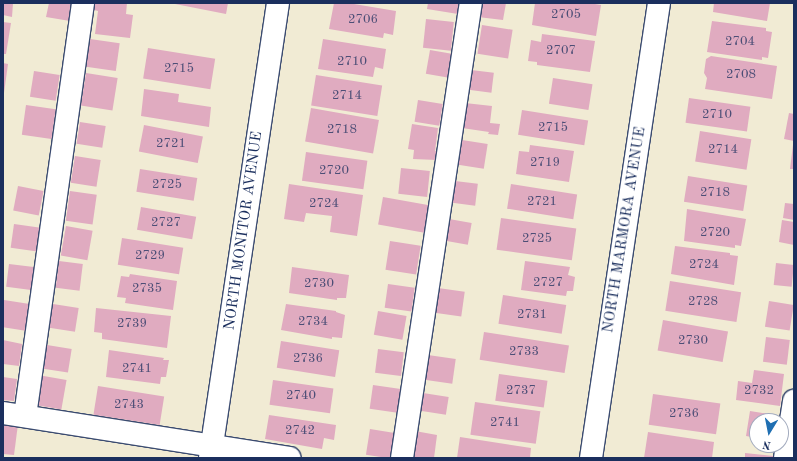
<!DOCTYPE html>
<html>
<head>
<meta charset="utf-8">
<style>
  body { margin:0 }
  #map { position:relative; width:797px; height:461px; overflow:hidden; background:#f1ebd4; font-family:"Old Standard TT",serif }
  div>[style] { position:absolute }
  .building>* { inset:0; background:#e0abc0; transform-origin:0 0 }
  .roads { filter:drop-shadow(1px 0 #3b4b70) drop-shadow(-1px 0 #3b4b70) drop-shadow(0 1px #3b4b70) drop-shadow(0 -1px #3b4b70) }
  .minor>* { height:22px; margin:-11px; padding:0 11px; transform-origin:11px; border-radius:11px; background:#fff }
  span { translate:-50% -50%; white-space:nowrap; text-align:center; line-height:1.15; -webkit-text-stroke:4px #fff; paint-order:stroke }
  .number-label { font-size:13px; color:#4c4e76 }
  .number-label span { -webkit-text-stroke-width:0 }
  .street-label { font-size:15px; color:#1b2f5e }
  .frame { position:absolute; inset:0; border:4px solid #1b2f5e; pointer-events:none }
  .north { position:absolute; left:749px; top:413px; width:40px; height:40px; box-sizing:border-box; background:#fff; border:1px solid #a4acbf; border-radius:50%; rotate:190deg; font-size:11px; font-weight:700; line-height:16px; text-align:center; color:#1b2f5e }
  .north::after { content:''; display:block; margin:auto; width:14px; height:18px; background:#1f6fb2; clip-path:polygon(50% 0,100% 100%,50% 72%,0 100%) }
</style>
</head>
<body>
<div id="map">
  <div class="building">
    <i style="clip-path:polygon(3px 3px,13px 3px,12px 17px,3px 15px)"></i>
    <i style="clip-path:polygon(49px 3px,73px 3px,70px 21px,46px 17px)"></i>
    <i style="clip-path:polygon(95px 3px,127px 3px,126px 14px,133px 15px,130px 38px,95px 34px,98px 11px,94px 10px)"></i>
    <i style="clip-path:polygon(170px 3px,228px 3px,226px 14px)"></i>
    <i style="clip-path:polygon(334px 3px,348px 3px,396px 11px,393px 35px,384px 33px,383px 38px,329px 29px)"></i>
    <i style="clip-path:polygon(428px 3px,460px 3px,458px 14px,427px 9px)"></i>
    <i style="clip-path:polygon(480px 3px,506px 3px,503px 20px,478px 17px)"></i>
    <i style="clip-path:polygon(535px 3px,589px 3px,601px 5px,596px 36px,532px 25px)"></i>
    <i style="clip-path:polygon(714px 3px,770px 3px,767px 21px,713px 12px)"></i>
    <i style="left:426px;top:19px;width:28px;height:29px;rotate:6deg"></i>
    <i style="clip-path:polygon(712px 21px,766px 28px,766px 31px,772px 32px,768px 58px,762px 57px,762px 60px,707px 52px)"></i>
    <i style="clip-path:polygon(3px 22px,11px 23px,6px 54px,3px 54px)"></i>
    <i style="left:482px;top:25px;width:31px;height:29px;rotate:9deg"></i>
    <i style="clip-path:polygon(542px 34px,595px 41px,590px 72px,537px 65px,537px 62px,528px 61px,531px 40px,541px 42px)"></i>
    <i style="left:90px;top:39px;width:30px;height:28px;rotate:8deg"></i>
    <i style="clip-path:polygon(323px 39px,386px 49px,383px 69px,375px 67px,373px 77px,318px 69px)"></i>
    <i style="left:148px;top:48px;width:68px;height:31px;rotate:9deg"></i>
    <i style="left:430px;top:50px;width:22px;height:24px;rotate:10deg"></i>
    <i style="clip-path:polygon(711px 56px,777px 66px,772px 99px,705px 89px,707px 78px,704px 73px,706px 59px)"></i>
    <i style="clip-path:polygon(3px 63px,8px 64px,4px 93px,3px 93px)"></i>
    <i style="left:471px;top:70px;width:23px;height:20px;rotate:7deg"></i>
    <i style="left:34px;top:71px;width:26px;height:26px;rotate:9deg"></i>
    <i style="left:86px;top:73px;width:32px;height:33px;rotate:9deg"></i>
    <i style="left:316px;top:75px;width:67px;height:31px;rotate:9deg"></i>
    <i style="left:553px;top:78px;width:40px;height:26px;rotate:9deg"></i>
    <i style="clip-path:polygon(144px 89px,179px 94px,178px 102px,211px 107px,209px 127px,141px 116px)"></i>
    <i style="left:689px;top:98px;width:62px;height:25px;rotate:8deg"></i>
    <i style="left:418px;top:100px;width:25px;height:22px;rotate:9deg"></i>
    <i style="clip-path:polygon(465px 103px,492px 106px,490px 123px,500px 124px,498px 135px,488px 134px,489px 132px,462px 128px)"></i>
    <i style="left:26px;top:105px;width:30px;height:30px;rotate:8deg"></i>
    <i style="left:311px;top:108px;width:69px;height:34px;rotate:10deg"></i>
    <i style="left:522px;top:110px;width:67px;height:25px;rotate:9deg"></i>
    <i style="clip-path:polygon(789px 113px,794px 114px,794px 141px,784px 139px)"></i>
    <i style="left:80px;top:122px;width:26px;height:22px;rotate:9deg"></i>
    <i style="clip-path:polygon(412px 124px,438px 128px,435px 151px,438px 152px,437px 160px,413px 159px,414px 150px,408px 149px)"></i>
    <i style="left:144px;top:125px;width:60px;height:27px;rotate:11deg"></i>
    <i style="left:700px;top:131px;width:52px;height:31px;rotate:9deg"></i>
    <i style="left:462px;top:140px;width:26px;height:25px;rotate:9deg"></i>
    <i style="clip-path:polygon(530px 145px,574px 151px,569px 182px,516px 174px,519px 151px,529px 152px)"></i>
    <i style="clip-path:polygon(793px 145px,794px 145px,794px 169px,790px 169px)"></i>
    <i style="left:306px;top:152px;width:62px;height:29px;rotate:8deg"></i>
    <i style="left:75px;top:156px;width:26px;height:27px;rotate:9deg"></i>
    <i style="left:401px;top:168px;width:29px;height:26px;rotate:6deg"></i>
    <i style="left:140px;top:169px;width:58px;height:23px;rotate:9deg"></i>
    <i style="left:688px;top:176px;width:60px;height:26px;rotate:9deg"></i>
    <i style="left:455px;top:181px;width:23px;height:22px;rotate:7deg"></i>
    <i style="clip-path:polygon(289px 184px,363px 195px,357px 236px,330px 232px,332px 216px,306px 213px,304px 222px,284px 219px)"></i>
    <i style="left:511px;top:184px;width:67px;height:25px;rotate:9deg"></i>
    <i style="left:18px;top:186px;width:26px;height:25px;rotate:11deg"></i>
    <i style="left:70px;top:191px;width:27px;height:30px;rotate:8deg"></i>
    <i style="left:383px;top:197px;width:47px;height:28px;rotate:10deg"></i>
    <i style="clip-path:polygon(785px 203px,794px 204px,794px 220px,783px 218px)"></i>
    <i style="left:141px;top:207px;width:56px;height:23px;rotate:10deg"></i>
    <i style="clip-path:polygon(687px 209px,746px 219px,741px 246px,735px 245px,735px 248px,684px 241px)"></i>
    <i style="left:501px;top:218px;width:76px;height:32px;rotate:8deg"></i>
    <i style="left:449px;top:219px;width:23px;height:22px;rotate:10deg"></i>
    <i style="clip-path:polygon(782px 220px,794px 222px,794px 245px,779px 242px)"></i>
    <i style="left:14px;top:224px;width:27px;height:24px;rotate:8deg"></i>
    <i style="left:66px;top:226px;width:27px;height:30px;rotate:10deg"></i>
    <i style="left:122px;top:238px;width:62px;height:27px;rotate:9deg"></i>
    <i style="left:390px;top:241px;width:31px;height:29px;rotate:9deg"></i>
    <i style="clip-path:polygon(675px 246px,730px 253px,730px 255px,738px 256px,734px 285px,671px 274px)"></i>
    <i style="left:59px;top:261px;width:24px;height:27px;rotate:7deg"></i>
    <i style="clip-path:polygon(525px 261px,570px 267px,568px 275px,575px 277px,573px 291px,567px 291px,566px 296px,521px 290px)"></i>
    <i style="left:776px;top:263px;width:18px;height:22px;rotate:6deg"></i>
    <i style="left:9px;top:264px;width:25px;height:23px;rotate:7deg"></i>
    <i style="clip-path:polygon(292px 267px,349px 275px,346px 298px,337px 298px,337px 300px,289px 293px)"></i>
    <i style="clip-path:polygon(130px 274px,177px 281px,173px 310px,125px 303px,126px 298px,117px 297px,121px 276px,129px 277px)"></i>
    <i style="left:670px;top:281px;width:72px;height:30px;rotate:9deg"></i>
    <i style="left:388px;top:284px;width:27px;height:24px;rotate:8deg"></i>
    <i style="left:438px;top:288px;width:27px;height:25px;rotate:8deg"></i>
    <i style="left:503px;top:295px;width:64px;height:29px;rotate:9deg"></i>
    <i style="left:4px;top:300px;width:26px;height:27px;rotate:9deg"></i>
    <i style="left:769px;top:301px;width:25px;height:26px;rotate:9deg"></i>
    <i style="left:53px;top:304px;width:26px;height:24px;rotate:9deg"></i>
    <i style="clip-path:polygon(286px 304px,336px 311px,336px 312px,345px 315px,342px 338px,332px 337px,332px 339px,281px 330px)"></i>
    <i style="clip-path:polygon(96px 308px,171px 316px,167px 348px,102px 339px,102px 333px,94px 332px)"></i>
    <i style="left:378px;top:311px;width:29px;height:24px;rotate:10deg"></i>
    <i style="left:663px;top:320px;width:66px;height:31px;rotate:10deg"></i>
    <i style="left:484px;top:332px;width:86px;height:28px;rotate:9deg"></i>
    <i style="left:766px;top:337px;width:24px;height:25px;rotate:7deg"></i>
    <i style="clip-path:polygon(3px 340px,22px 344px,19px 366px,3px 364px)"></i>
    <i style="left:281px;top:341px;width:59px;height:27px;rotate:9deg"></i>
    <i style="left:47px;top:345px;width:25px;height:24px;rotate:9deg"></i>
    <i style="left:378px;top:349px;width:26px;height:24px;rotate:7deg"></i>
    <i style="clip-path:polygon(109px 350px,164px 358px,163px 360px,169px 360px,166px 377px,161px 377px,160px 384px,106px 377px)"></i>
    <i style="left:428px;top:355px;width:28px;height:25px;rotate:8deg"></i>
    <i style="clip-path:polygon(754px 370px,784px 374px,780px 406px,736px 400px,738px 381px,752px 383px)"></i>
    <i style="left:499px;top:374px;width:49px;height:27px;rotate:8deg"></i>
    <i style="left:38px;top:375px;width:29px;height:30px;rotate:10deg"></i>
    <i style="clip-path:polygon(3px 377px,17px 379px,14px 401px,3px 400px)"></i>
    <i style="left:273px;top:380px;width:61px;height:25px;rotate:8deg"></i>
    <i style="left:373px;top:385px;width:28px;height:24px;rotate:8deg"></i>
    <i style="left:98px;top:386px;width:67px;height:29px;rotate:9deg"></i>
    <i style="left:423px;top:393px;width:26px;height:18px;rotate:9deg"></i>
    <i style="left:653px;top:394px;width:68px;height:31px;rotate:8deg"></i>
    <i style="left:475px;top:402px;width:66px;height:33px;rotate:8deg"></i>
    <i style="clip-path:polygon(750px 411px,776px 415px,775px 421px,757px 421px,757px 438px,746px 436px)"></i>
    <i style="clip-path:polygon(269px 415px,336px 425px,334px 440px,324px 438px,322px 449px,265px 439px)"></i>
    <i style="clip-path:polygon(3px 422px,18px 424px,14px 455px,3px 454px)"></i>
    <i style="left:370px;top:429px;width:25px;height:26px;rotate:9deg"></i>
    <i style="clip-path:polygon(415px 431px,437px 435px,434px 458px,412px 458px)"></i>
    <i style="clip-path:polygon(648px 432px,714px 442px,712px 458px,644px 458px)"></i>
    <i style="clip-path:polygon(460px 437px,531px 448px,530px 458px,457px 458px)"></i>
    <i style="clip-path:polygon(745px 453px,773px 456px,773px 458px,745px 458px)"></i>
  </div>
  <div class="roads">
    <div class="minor">
      <i style="left:3px;top:413px;width:290px;rotate:8.9deg"></i>
      <i style="left:25px;top:416px;width:417px;rotate:-82deg"></i>
      <i style="left:210px;top:458px;width:460px;rotate:-81.5deg"></i>
      <i style="left:402px;top:458px;width:460px;rotate:-81.4deg"></i>
      <i style="left:591px;top:458px;width:460px;rotate:-81.5deg"></i>
      <i style="left:785px;top:458px;width:58px;rotate:-81deg"></i>
    </div>
  </div>
  <div class="number-label">
    <span style="left:566px;top:15px">2705</span>
    <span style="left:363px;top:20px">2706</span>
    <span style="left:740px;top:42px">2704</span>
    <span style="left:561px;top:51px">2707</span>
    <span style="left:352px;top:62px">2710</span>
    <span style="left:179px;top:69px">2715</span>
    <span style="left:741px;top:75px">2708</span>
    <span style="left:347px;top:96px">2714</span>
    <span style="left:717px;top:115px">2710</span>
    <span style="left:553px;top:128px">2715</span>
    <span style="left:342px;top:130px">2718</span>
    <span style="left:171px;top:144px">2721</span>
    <span style="left:723px;top:150px">2714</span>
    <span style="left:545px;top:163px">2719</span>
    <span style="left:334px;top:171px">2720</span>
    <span style="left:167px;top:185px">2725</span>
    <span style="left:715px;top:193px">2718</span>
    <span style="left:542px;top:202px">2721</span>
    <span style="left:324px;top:204px">2724</span>
    <span style="left:166px;top:223px">2727</span>
    <span style="left:715px;top:233px">2720</span>
    <span style="left:537px;top:239px">2725</span>
    <span style="left:150px;top:256px">2729</span>
    <span style="left:704px;top:265px">2724</span>
    <span style="left:548px;top:283px">2727</span>
    <span style="left:319px;top:284px">2730</span>
    <span style="left:147px;top:289px">2735</span>
    <span style="left:703px;top:302px">2728</span>
    <span style="left:532px;top:315px">2731</span>
    <span style="left:313px;top:322px">2734</span>
    <span style="left:132px;top:324px">2739</span>
    <span style="left:693px;top:341px">2730</span>
    <span style="left:524px;top:352px">2733</span>
    <span style="left:308px;top:359px">2736</span>
    <span style="left:137px;top:369px">2741</span>
    <span style="left:521px;top:391px">2737</span>
    <span style="left:759px;top:391px">2732</span>
    <span style="left:301px;top:396px">2740</span>
    <span style="left:129px;top:405px">2743</span>
    <span style="left:684px;top:414px">2736</span>
    <span style="left:505px;top:423px">2741</span>
    <span style="left:300px;top:431px">2742</span>
  </div>
  <div class="street-label">
    <span style="left:625px;top:230px;rotate:-81deg">NORTH MARMORA AVENUE</span>
    <span style="left:244px;top:231px;rotate:-82deg">NORTH MONITOR AVENUE</span>
  </div>
  <div class="frame"></div>
  <div class="north">N</div>
</div>
</body>
</html>
